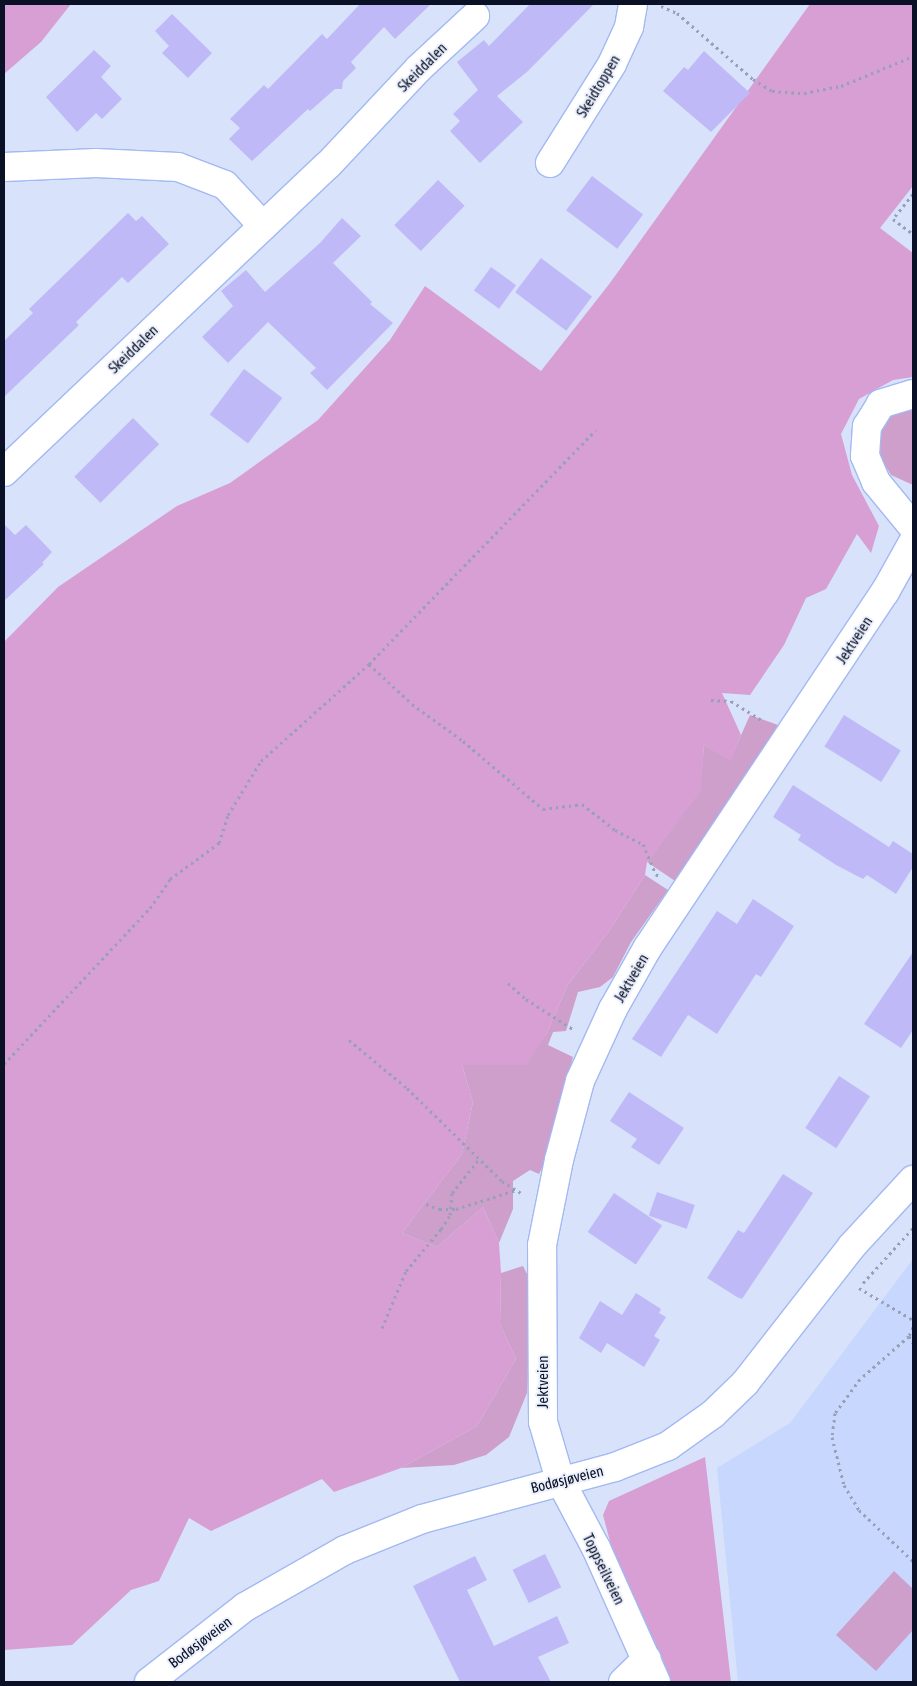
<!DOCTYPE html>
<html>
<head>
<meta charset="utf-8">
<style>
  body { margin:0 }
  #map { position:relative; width:917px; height:1686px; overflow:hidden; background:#d8e2fa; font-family:"Asap Condensed",sans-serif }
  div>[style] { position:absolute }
  .built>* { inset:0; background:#c7d7fe }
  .green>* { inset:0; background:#cd9fca }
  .forest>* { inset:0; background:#d79fd4 }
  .building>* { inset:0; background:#bfbaf7; transform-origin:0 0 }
  .path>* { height:3px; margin-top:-1.5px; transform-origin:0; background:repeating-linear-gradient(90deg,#97a0b7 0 2.5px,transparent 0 6.5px) }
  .roads { filter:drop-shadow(1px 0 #a2b9f2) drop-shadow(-1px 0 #a2b9f2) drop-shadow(0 1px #a2b9f2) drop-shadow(0 -1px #a2b9f2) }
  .minor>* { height:28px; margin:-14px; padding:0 14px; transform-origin:14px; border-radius:14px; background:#fff }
  .tertiary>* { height:28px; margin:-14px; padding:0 14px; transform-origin:14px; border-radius:14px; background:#fff }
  span { translate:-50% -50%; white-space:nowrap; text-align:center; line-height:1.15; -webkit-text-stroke:4px #ebf0fc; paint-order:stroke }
  .street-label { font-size:15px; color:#0a1126 }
  .frame { position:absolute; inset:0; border:5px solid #0a1126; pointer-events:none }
</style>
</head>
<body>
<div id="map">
  <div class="built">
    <i style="clip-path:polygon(913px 1259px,913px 1682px,738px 1682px,717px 1468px,790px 1423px)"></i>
  </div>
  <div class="green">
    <i style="clip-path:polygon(913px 405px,913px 485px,891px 475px,878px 454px,879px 430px,892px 411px)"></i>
    <i style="clip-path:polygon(750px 715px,778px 725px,678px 883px,647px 862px,700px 791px,704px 745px,730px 760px)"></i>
    <i style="clip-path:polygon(645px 875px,668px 890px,631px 942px,613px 977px,600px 987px,578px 992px,566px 1031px,553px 1032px,548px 1045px,573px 1057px,545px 1162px,539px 1174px,530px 1170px,513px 1181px,513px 1209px,499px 1243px,483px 1207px,437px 1247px,402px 1233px,462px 1154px,473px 1102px,462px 1065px,546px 1035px,567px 986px,609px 931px)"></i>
    <i style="clip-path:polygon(523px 1266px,531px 1282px,527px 1393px,509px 1437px,486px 1455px,454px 1465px,401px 1468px,477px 1426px,516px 1359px,500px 1324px,501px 1273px)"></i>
    <i style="clip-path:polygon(894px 1571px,913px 1589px,913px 1630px,876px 1671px,836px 1635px)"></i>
  </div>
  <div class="forest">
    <i style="clip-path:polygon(4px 4px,71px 4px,41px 42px,4px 74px)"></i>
    <i style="clip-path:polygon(810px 4px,913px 4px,913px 186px,880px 228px,913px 253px,913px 377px,893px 380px,859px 399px,841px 434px,852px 475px,879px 526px,871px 553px,857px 534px,826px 589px,806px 598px,784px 645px,750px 695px,722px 693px,741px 735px,730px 761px,704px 745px,701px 791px,647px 862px,645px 875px,609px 931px,567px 986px,546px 1035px,526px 1065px,462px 1065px,473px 1102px,462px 1154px,402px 1233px,437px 1247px,483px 1207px,499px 1243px,501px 1273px,500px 1324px,516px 1359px,477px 1426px,401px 1468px,334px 1492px,322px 1479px,211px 1531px,189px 1518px,159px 1581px,131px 1590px,72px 1645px,4px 1650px,4px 642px,58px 587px,177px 506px,230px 483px,318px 420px,390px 340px,425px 286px,541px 371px,610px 283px)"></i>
    <i style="clip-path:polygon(705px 1457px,731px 1682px,670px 1682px,663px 1660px,616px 1564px,603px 1515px,609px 1501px)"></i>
  </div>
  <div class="building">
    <i style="clip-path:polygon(360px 4px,431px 4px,395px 39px,384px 27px,351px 62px,356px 68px,343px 81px,342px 89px,335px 89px,310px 111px,308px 109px,252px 161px,229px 139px,240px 128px,230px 119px,264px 85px,268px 89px,322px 34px,327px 39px)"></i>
    <i style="clip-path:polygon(530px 4px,594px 4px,528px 71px,497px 96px,523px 122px,480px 163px,450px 131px,460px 121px,453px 114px,478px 90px,457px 62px,484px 40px,489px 46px)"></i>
    <i style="clip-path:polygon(172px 14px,212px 53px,188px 78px,162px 53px,169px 46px,155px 31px)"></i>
    <i style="clip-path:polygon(94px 50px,111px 66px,101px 77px,122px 99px,102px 119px,96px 113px,77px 132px,46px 97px)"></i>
    <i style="clip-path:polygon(704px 51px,750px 93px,711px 132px,663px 91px,684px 67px,688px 70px)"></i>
    <i style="left:592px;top:176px;width:64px;height:43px;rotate:37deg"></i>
    <i style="left:438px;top:180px;width:37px;height:63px;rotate:44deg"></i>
    <i style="clip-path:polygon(128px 213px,136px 221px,142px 216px,169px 244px,128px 283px,122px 277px,76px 322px,79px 325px,4px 397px,4px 341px,33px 313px,29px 309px)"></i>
    <i style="clip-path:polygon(342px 218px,361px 236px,333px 263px,372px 302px,370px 304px,393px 323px,327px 390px,310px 373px,316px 368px,268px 322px,228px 363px,202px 337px,233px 306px,221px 291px,246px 270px,265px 292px,320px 243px)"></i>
    <i style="left:541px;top:258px;width:64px;height:43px;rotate:37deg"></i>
    <i style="left:491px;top:267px;width:31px;height:29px;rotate:36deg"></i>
    <i style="left:244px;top:369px;width:48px;height:57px;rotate:37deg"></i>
    <i style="left:133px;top:418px;width:37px;height:83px;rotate:45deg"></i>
    <i style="clip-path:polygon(4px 524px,15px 535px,26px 525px,52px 552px,42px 563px,44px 564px,4px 601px)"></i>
    <i style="left:844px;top:715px;width:67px;height:37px;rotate:32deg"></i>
    <i style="clip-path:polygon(793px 785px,889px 847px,893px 841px,913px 854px,913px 867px,896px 894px,867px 875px,863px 879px,836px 865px,798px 840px,801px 835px,773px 817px)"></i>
    <i style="clip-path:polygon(753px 899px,794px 926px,761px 977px,756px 974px,717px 1034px,688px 1015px,661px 1057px,632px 1039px,717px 911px,737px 924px)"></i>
    <i style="clip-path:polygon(913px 952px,913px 1030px,901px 1048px,864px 1024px)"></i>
    <i style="left:839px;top:1076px;width:37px;height:62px;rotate:33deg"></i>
    <i style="clip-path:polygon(629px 1092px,684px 1128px,659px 1165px,631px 1147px,637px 1139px,610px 1121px)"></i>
    <i style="clip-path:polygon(783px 1174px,813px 1193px,742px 1299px,737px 1297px,707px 1278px,738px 1230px,744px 1233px)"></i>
    <i style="left:657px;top:1192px;width:40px;height:25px;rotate:19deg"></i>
    <i style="left:614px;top:1193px;width:58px;height:47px;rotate:34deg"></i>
    <i style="clip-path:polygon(636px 1293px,661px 1309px,659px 1313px,666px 1317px,654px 1336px,660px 1340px,644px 1367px,607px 1343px,601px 1353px,579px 1338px,600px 1301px,622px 1315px)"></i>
    <i style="left:545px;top:1554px;width:37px;height:36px;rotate:64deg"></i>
    <i style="clip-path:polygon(475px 1556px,487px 1580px,467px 1590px,494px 1646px,557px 1616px,569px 1643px,538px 1657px,551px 1682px,460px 1682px,413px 1586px)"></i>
  </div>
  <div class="path">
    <i style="left:661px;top:6px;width:17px;rotate:24deg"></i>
    <i style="left:677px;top:13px;width:101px;rotate:41deg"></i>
    <i style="left:753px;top:79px;width:22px;rotate:32deg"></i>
    <i style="left:772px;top:91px;width:32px;rotate:4deg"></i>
    <i style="left:804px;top:93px;width:38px;rotate:-11deg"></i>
    <i style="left:841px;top:86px;width:78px;rotate:-22.6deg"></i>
    <i style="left:913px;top:194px;width:32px;rotate:129deg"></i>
    <i style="left:893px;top:219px;width:25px;rotate:37deg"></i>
    <i style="left:369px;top:664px;width:326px;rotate:-45.9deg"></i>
    <i style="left:711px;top:700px;width:20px;rotate:3deg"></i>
    <i style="left:731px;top:701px;width:38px;rotate:32deg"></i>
    <i style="left:508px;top:983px;width:24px;rotate:42deg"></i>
    <i style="left:526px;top:999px;width:56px;rotate:32.6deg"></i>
    <i style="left:349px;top:1040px;width:75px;rotate:39.6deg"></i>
    <i style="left:407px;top:1088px;width:133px;rotate:44.4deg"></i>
    <i style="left:502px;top:1181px;width:25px;rotate:32deg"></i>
    <i style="left:4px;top:1064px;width:214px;rotate:-46.9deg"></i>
    <i style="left:150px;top:908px;width:35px;rotate:-55deg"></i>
    <i style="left:170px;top:879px;width:61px;rotate:-36.3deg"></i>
    <i style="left:219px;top:843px;width:29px;rotate:-72deg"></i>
    <i style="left:228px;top:815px;width:63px;rotate:-58.6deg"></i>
    <i style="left:261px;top:761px;width:145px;rotate:-41.9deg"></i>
    <i style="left:369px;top:664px;width:59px;rotate:42.9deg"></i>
    <i style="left:412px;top:704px;width:63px;rotate:36deg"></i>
    <i style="left:463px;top:741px;width:105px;rotate:40.4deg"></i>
    <i style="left:543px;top:809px;width:39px;rotate:-7deg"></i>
    <i style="left:582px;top:804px;width:42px;rotate:38.2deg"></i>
    <i style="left:615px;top:830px;width:31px;rotate:27deg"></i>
    <i style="left:643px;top:844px;width:33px;rotate:67deg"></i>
    <i style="left:656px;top:874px;width:6px;rotate:39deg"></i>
    <i style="left:426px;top:1204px;width:14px;rotate:21deg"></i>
    <i style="left:439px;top:1209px;width:17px"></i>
    <i style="left:456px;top:1209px;width:63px;rotate:-17.6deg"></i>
    <i style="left:863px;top:1283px;width:74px;rotate:-47.7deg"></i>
    <i style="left:859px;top:1288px;width:63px;rotate:30.7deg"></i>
    <i style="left:913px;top:1327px;width:10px;rotate:114deg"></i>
    <i style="left:909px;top:1336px;width:8px;rotate:60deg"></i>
    <i style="left:382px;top:1328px;width:62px;rotate:-67.2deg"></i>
    <i style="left:406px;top:1271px;width:55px;rotate:-50.2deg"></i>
    <i style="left:441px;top:1229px;width:17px;rotate:-57deg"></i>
    <i style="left:450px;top:1215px;width:22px;rotate:-85deg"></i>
    <i style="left:452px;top:1193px;width:43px;rotate:-51.5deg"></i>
    <i style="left:909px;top:1336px;width:65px;rotate:138.7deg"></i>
    <i style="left:860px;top:1379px;width:42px;rotate:126.3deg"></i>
    <i style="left:835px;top:1413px;width:24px;rotate:97deg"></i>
    <i style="left:832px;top:1437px;width:49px;rotate:76deg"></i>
    <i style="left:844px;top:1485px;width:29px;rotate:59deg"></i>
    <i style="left:859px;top:1510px;width:74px;rotate:43.4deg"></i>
  </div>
  <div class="roads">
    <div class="minor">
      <i style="left:550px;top:163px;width:117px;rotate:-57.9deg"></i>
      <i style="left:612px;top:64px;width:41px;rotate:-65.3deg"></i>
      <i style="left:629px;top:27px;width:23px;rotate:-80deg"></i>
      <i style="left:4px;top:167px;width:92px;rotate:-2.5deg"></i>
      <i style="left:96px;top:163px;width:82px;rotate:2.8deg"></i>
      <i style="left:178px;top:167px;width:50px;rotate:21deg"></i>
      <i style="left:225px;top:185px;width:56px;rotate:47.2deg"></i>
      <i style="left:913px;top:394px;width:34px;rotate:163deg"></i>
      <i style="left:881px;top:404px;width:26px;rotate:122deg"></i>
      <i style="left:867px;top:426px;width:30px;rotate:94deg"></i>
      <i style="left:865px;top:456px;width:28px;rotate:67deg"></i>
      <i style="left:876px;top:482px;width:58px;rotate:50.6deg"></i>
      <i style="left:4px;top:472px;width:446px;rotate:-43.5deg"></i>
      <i style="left:328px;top:165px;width:132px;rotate:-46.8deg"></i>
      <i style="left:418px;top:69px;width:78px;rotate:-42.9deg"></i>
      <i style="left:623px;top:1682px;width:33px;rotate:-44deg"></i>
      <i style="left:656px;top:1682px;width:147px;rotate:-114.1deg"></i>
      <i style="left:596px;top:1548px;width:77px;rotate:-117.9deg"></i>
      <i style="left:560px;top:1480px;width:60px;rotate:-106.3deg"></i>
      <i style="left:543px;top:1422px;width:177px;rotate:-90.3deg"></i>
      <i style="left:542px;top:1245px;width:87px;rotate:-78.7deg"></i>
      <i style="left:559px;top:1160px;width:82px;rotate:-75.1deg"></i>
      <i style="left:580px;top:1081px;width:79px;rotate:-65.4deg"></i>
      <i style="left:613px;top:1009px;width:71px;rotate:-60.6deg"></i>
      <i style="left:648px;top:947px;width:427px;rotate:-56.3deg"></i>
      <i style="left:885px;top:592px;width:57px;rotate:-60.8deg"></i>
    </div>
    <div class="tertiary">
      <i style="left:149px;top:1682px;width:122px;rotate:-38deg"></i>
      <i style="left:245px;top:1607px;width:115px;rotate:-29.7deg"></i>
      <i style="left:345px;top:1550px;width:83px;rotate:-21.9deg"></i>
      <i style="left:422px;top:1519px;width:200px;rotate:-15.1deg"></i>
      <i style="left:615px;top:1467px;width:57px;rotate:-21.6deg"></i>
      <i style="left:668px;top:1446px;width:55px;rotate:-35.4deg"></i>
      <i style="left:713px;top:1414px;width:45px;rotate:-44.1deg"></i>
      <i style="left:745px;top:1383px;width:174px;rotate:-52deg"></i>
      <i style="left:852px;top:1246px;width:90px;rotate:-47.3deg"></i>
    </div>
  </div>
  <div class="street-label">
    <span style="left:422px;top:67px;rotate:-45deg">Skeiddalen</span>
    <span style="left:598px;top:86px;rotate:-59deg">Skeidtoppen</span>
    <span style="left:133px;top:349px;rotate:-44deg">Skeiddalen</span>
    <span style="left:854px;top:640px;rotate:-57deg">Jektveien</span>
    <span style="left:631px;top:978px;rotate:-60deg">Jektveien</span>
    <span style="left:543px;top:1382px;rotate:-90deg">Jektveien</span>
    <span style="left:567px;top:1479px;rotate:-14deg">Bodøsjøveien</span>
    <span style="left:604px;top:1569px;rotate:64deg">Toppseilveien</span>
    <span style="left:200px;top:1642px;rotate:-37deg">Bodøsjøveien</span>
  </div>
  <div class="frame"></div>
</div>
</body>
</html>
